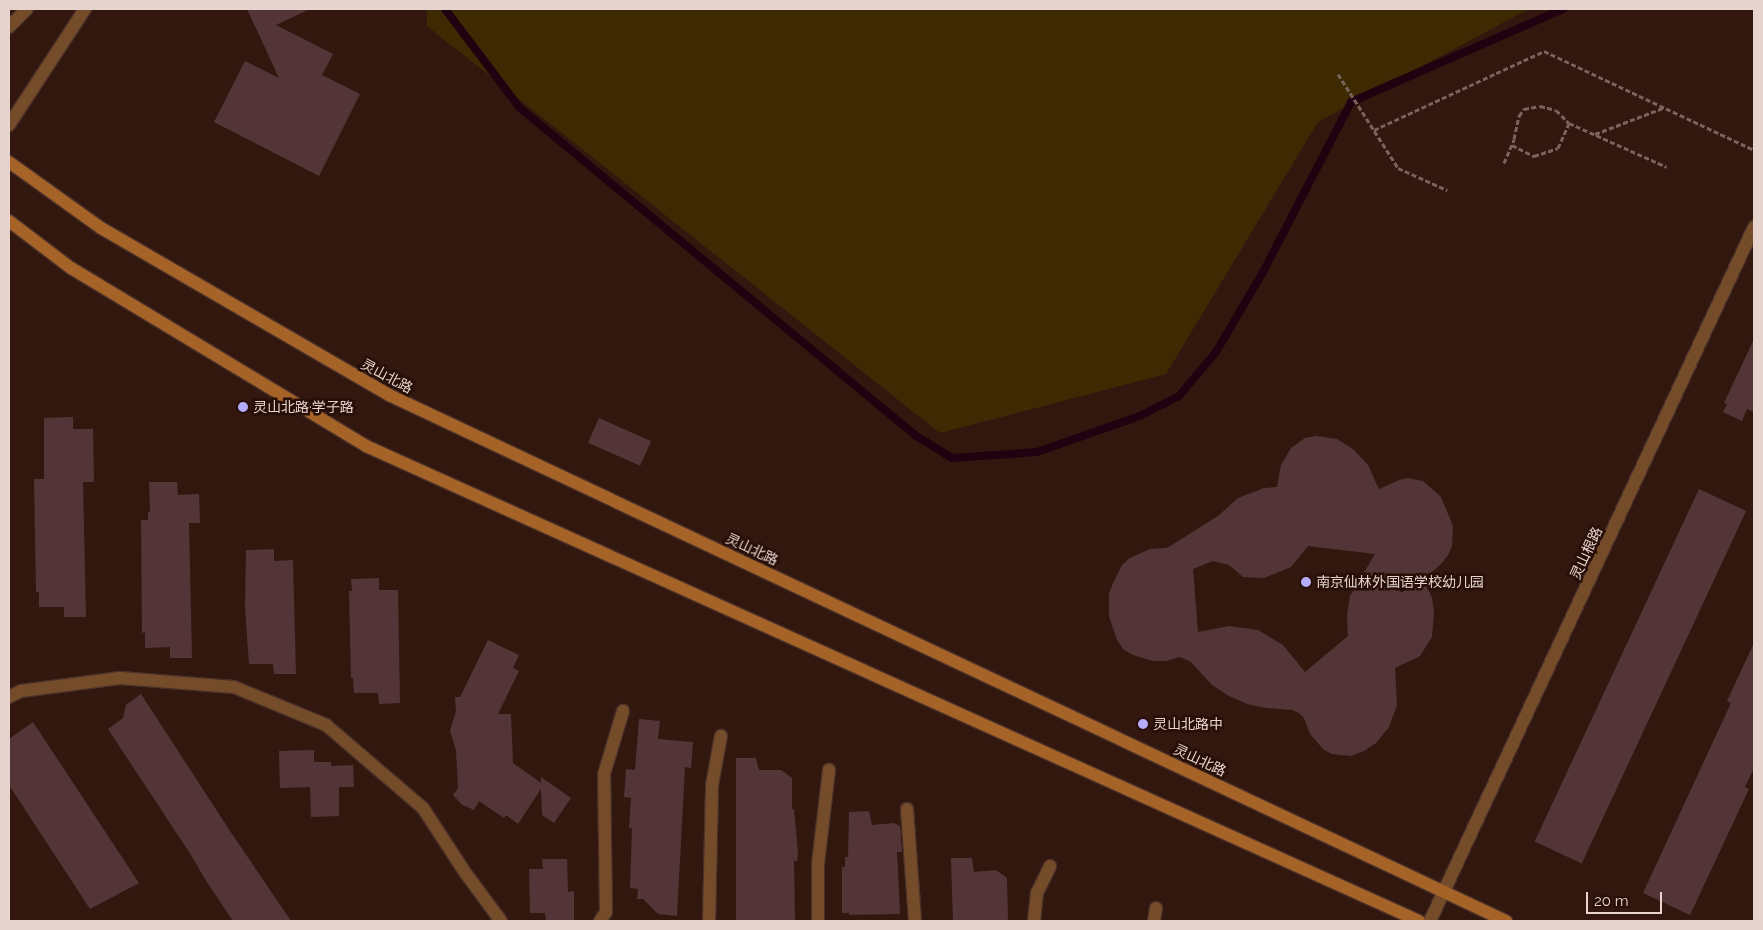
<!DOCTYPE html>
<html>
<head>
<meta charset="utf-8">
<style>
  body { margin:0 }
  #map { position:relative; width:1763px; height:930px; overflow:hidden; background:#32170f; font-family:Raleway,"Noto Sans SC",sans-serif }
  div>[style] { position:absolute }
  .green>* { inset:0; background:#3d2a03 }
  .stream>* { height:8px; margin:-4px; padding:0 4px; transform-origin:4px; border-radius:4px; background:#200110 }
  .building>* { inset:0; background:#543537; transform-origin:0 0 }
  .path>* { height:3px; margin-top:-1.5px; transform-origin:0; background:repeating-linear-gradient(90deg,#7b635d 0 5px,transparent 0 7.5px) }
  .roads { filter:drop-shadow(1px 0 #4b312a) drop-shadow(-1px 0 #4b312a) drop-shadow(0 1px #4b312a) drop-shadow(0 -1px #4b312a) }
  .lane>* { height:12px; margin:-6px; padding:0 6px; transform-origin:6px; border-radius:6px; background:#754c29 }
  .street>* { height:12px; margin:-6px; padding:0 6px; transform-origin:6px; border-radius:6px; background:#754c29 }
  .secondary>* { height:12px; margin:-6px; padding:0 6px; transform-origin:6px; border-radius:6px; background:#a56327 }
  .dots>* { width:14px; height:14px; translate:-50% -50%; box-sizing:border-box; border:2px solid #270e07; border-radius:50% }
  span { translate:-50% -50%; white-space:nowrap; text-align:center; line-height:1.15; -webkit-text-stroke:5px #270e07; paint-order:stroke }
  .street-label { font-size:14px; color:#e7d4cf }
  .poi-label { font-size:14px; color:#e7d4cf }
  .left { translate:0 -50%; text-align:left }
  .frame { position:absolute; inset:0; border:10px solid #e7d4cf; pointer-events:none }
  .scale { position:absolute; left:1586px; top:892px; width:76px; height:22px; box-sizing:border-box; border:2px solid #e7d4cf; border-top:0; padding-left:6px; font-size:15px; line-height:18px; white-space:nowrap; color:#e7d4cf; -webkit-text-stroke:4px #270e07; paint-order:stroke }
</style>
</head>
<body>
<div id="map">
  <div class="green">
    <i style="clip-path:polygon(427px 9px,1529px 9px,1318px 122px,1166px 374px,940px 433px,427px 26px)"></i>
  </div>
  <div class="stream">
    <i style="left:445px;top:9px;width:124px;rotate:52.9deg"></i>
    <i style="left:520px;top:108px;width:513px;rotate:39.62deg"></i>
    <i style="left:915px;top:435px;width:44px;rotate:31.9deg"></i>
    <i style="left:952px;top:458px;width:85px;rotate:-4deg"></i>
    <i style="left:1037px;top:452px;width:109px;rotate:-19.3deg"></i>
    <i style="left:1140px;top:416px;width:44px;rotate:-27.1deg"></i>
    <i style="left:1179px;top:396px;width:57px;rotate:-49.9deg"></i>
    <i style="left:1216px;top:352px;width:91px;rotate:-59.5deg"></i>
    <i style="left:1262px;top:274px;width:194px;rotate:-62.6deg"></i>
    <i style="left:1351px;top:102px;width:232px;rotate:-23.7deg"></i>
  </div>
  <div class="building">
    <i style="clip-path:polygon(247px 9px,310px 9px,276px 25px,333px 54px,322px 75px,360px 94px,319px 176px,214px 122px,245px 61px,279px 78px)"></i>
    <i style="clip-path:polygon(1754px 339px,1754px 412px,1747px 409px,1742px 421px,1723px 412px,1727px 404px,1724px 403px)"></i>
    <i style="clip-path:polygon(73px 417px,73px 429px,93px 429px,94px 482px,83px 482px,86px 617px,64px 617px,64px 607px,39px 607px,39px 592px,36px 592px,34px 479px,44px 479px,44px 418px)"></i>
    <i style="left:599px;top:418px;width:57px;height:27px;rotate:24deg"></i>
    <i style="clip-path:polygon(evenodd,1316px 436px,1337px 439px,1354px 450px,1368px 465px,1379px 489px,1399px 480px,1408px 478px,1423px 481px,1441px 497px,1453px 526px,1452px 546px,1448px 555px,1441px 564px,1424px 579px,1432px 598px,1434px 612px,1432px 637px,1420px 656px,1395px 668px,1397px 705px,1389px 727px,1376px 743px,1364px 751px,1351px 756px,1332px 754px,1324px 750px,1310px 734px,1304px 718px,1299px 713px,1292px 710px,1266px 708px,1247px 704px,1229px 696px,1212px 685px,1191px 662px,1180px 657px,1166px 661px,1153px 661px,1133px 655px,1124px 650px,1117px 640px,1109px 616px,1109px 594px,1113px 583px,1122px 565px,1130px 558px,1150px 549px,1167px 548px,1218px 516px,1238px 498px,1264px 488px,1277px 487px,1281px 465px,1291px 448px,1305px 438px,1316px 436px,1308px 546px,1375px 554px,1350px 596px,1347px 616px,1348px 636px,1305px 672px,1283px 645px,1258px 630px,1229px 626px,1198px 632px,1193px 569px,1213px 561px,1229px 565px,1243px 577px,1264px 578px,1291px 567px,1308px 546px)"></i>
    <i style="clip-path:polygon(149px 482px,177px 482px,178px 495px,199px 494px,200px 523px,189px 523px,192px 658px,170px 658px,170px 647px,145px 648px,145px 632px,142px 633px,141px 520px,148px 520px,148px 512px,150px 512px)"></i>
    <i style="left:1699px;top:489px;width:52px;height:389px;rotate:25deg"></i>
    <i style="clip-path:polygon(274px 549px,274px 561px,293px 560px,296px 674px,274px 674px,273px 664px,249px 664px,245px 608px,246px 550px)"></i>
    <i style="clip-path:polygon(379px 578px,379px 590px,398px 590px,400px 703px,379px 704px,378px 693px,354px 693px,353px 678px,351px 678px,349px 591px,352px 591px,351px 579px)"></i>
    <i style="clip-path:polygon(488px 640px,519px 655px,513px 668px,519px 671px,498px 714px,511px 714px,513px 763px,541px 783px,541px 777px,571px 798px,554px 823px,542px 815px,541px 789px,518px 824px,506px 815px,504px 818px,479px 801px,474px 810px,461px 804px,453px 795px,458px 788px,456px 750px,450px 731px,456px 711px,455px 697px,460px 697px)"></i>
    <i style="clip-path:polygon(1754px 643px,1754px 768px,1745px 787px,1749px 789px,1690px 915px,1643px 893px,1731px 703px,1727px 701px)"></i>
    <i style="clip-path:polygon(141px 694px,230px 831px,291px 921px,233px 921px,205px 879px,191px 855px,108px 729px,123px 718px,126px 705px)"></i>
    <i style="clip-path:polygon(639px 719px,660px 721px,658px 739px,693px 742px,691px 768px,685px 767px,677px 916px,658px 914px,643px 899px,637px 899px,638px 889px,630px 888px,632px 828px,629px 828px,631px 798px,624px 797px,626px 769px,635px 770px)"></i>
    <i style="clip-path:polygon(33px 722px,139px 883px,90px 909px,9px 785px,9px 739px)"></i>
    <i style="clip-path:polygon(314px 750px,314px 762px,331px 762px,331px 766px,353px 765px,354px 787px,339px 787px,339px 816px,311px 817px,310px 787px,280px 788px,279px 751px)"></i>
    <i style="clip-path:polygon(736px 758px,756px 758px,759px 770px,781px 770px,792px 778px,792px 809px,794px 809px,798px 853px,797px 861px,794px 861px,795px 920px,736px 921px)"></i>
    <i style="clip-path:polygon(869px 811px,872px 825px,894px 823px,900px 826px,902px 852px,897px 852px,900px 914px,849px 915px,849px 913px,842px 913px,842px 867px,845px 867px,845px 857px,848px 857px,849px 812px)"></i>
    <i style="clip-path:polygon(951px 858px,972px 858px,974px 872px,996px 870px,1007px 878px,1008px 921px,953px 921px)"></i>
    <i style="clip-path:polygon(542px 859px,567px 859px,568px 892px,574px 891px,574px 921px,546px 921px,545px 913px,530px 913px,529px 869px,543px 869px)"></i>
  </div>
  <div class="path">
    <i style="left:1338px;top:74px;width:112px;rotate:57.4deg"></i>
    <i style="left:1398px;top:168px;width:54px;rotate:24.2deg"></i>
    <i style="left:1374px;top:130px;width:187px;rotate:-24.9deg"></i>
    <i style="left:1544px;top:51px;width:232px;rotate:25.2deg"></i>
    <i style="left:1595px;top:134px;width:73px;rotate:-20.9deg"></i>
    <i style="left:1512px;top:145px;width:25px;rotate:27deg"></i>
    <i style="left:1534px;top:156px;width:25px;rotate:-18deg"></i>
    <i style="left:1558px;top:148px;width:27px;rotate:-66deg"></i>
    <i style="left:1504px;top:163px;width:26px;rotate:-67deg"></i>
    <i style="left:1514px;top:139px;width:24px;rotate:-78deg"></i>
    <i style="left:1519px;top:116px;width:9px;rotate:-54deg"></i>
    <i style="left:1524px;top:109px;width:16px;rotate:-11deg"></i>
    <i style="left:1540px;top:106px;width:16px;rotate:14deg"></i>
    <i style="left:1556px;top:110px;width:18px;rotate:45deg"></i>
    <i style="left:1569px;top:123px;width:107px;rotate:24.2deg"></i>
  </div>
  <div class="roads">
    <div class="lane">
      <i style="left:9px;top:697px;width:13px;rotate:-27deg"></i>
      <i style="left:21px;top:691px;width:100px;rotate:-7.5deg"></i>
      <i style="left:120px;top:678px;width:114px;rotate:4.5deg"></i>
      <i style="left:234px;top:687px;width:100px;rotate:22.4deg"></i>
      <i style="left:326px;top:725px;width:128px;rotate:40.6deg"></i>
      <i style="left:423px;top:808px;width:75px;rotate:56.9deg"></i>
      <i style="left:464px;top:871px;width:62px;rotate:53.5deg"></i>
      <i style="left:907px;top:809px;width:112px;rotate:85.9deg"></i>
      <i style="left:600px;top:921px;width:11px;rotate:-56deg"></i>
      <i style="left:606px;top:912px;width:138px;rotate:-90.8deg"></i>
      <i style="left:604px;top:774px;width:66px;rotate:-73.2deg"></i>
      <i style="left:709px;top:921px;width:136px;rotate:-88.7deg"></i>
      <i style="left:712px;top:785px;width:50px;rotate:-79.6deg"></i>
      <i style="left:818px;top:921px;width:57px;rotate:-90deg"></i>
      <i style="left:818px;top:864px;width:95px;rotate:-83.3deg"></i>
      <i style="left:1034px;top:921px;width:28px;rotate:-84deg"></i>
      <i style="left:1037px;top:893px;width:30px;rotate:-64deg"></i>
      <i style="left:1154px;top:921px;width:13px;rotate:-81deg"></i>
    </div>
    <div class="street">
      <i style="left:9px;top:27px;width:25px;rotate:-45deg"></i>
      <i style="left:9px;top:125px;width:139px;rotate:-56.8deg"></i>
      <i style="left:1430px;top:921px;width:766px;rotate:-64.97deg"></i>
    </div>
    <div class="secondary">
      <i style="left:9px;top:162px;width:113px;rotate:35.7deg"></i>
      <i style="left:101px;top:228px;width:333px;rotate:30.1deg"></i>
      <i style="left:389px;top:395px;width:1235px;rotate:25.22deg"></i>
      <i style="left:9px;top:221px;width:78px;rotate:37.2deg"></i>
      <i style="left:71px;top:268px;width:345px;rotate:31.1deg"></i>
      <i style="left:366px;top:446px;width:1155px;rotate:24.28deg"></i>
    </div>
  </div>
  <div class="dots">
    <i style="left:243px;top:407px;background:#b4acf9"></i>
    <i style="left:1306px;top:582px;background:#b4acf9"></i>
    <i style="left:1143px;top:724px;background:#b4acf9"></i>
  </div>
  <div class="street-label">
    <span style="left:387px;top:376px;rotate:28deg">灵山北路</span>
    <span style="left:752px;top:549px;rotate:25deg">灵山北路</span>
    <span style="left:1586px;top:553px;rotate:-65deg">灵山根路</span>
    <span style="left:1200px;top:760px;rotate:25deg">灵山北路</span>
  </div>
  <div class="poi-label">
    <span class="left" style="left:253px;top:407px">灵山北路·学子路</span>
    <span class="left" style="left:1316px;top:582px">南京仙林外国语学校幼儿园</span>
    <span class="left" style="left:1153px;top:724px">灵山北路中</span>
  </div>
  <div class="frame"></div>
  <div class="scale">20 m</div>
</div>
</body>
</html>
